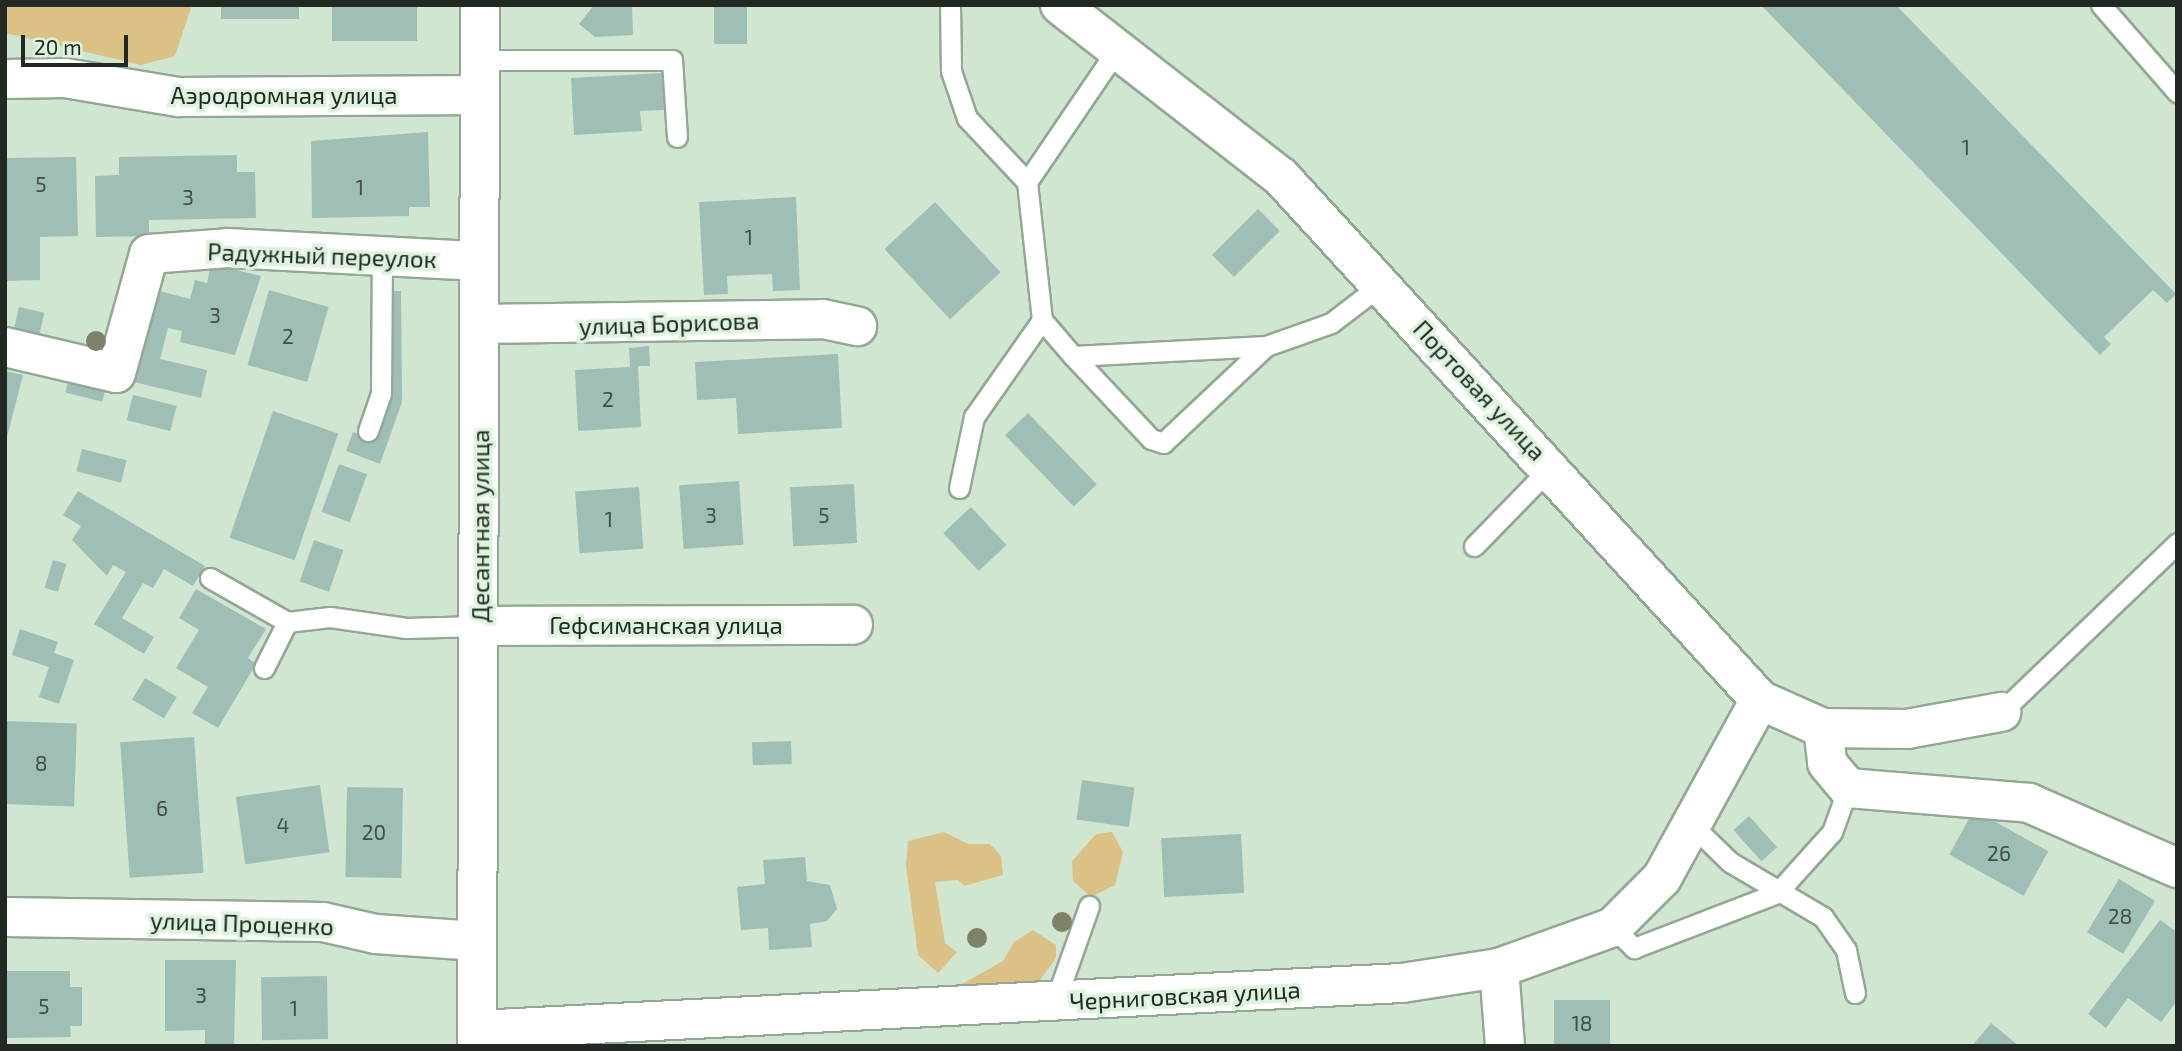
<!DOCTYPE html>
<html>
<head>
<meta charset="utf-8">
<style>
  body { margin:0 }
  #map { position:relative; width:2182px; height:1051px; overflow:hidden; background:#d0e6d1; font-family:"Exo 2",sans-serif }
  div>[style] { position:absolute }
  .green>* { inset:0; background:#dbc184 }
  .building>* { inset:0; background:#9fbeb5; transform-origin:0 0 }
  .roads { filter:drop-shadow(2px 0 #93a894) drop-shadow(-2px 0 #93a894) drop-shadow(0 2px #93a894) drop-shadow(0 -2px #93a894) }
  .service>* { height:19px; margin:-9.5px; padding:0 9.5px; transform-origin:9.5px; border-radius:9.5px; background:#fff }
  .minor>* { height:38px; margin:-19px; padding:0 19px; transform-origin:19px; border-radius:19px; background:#fff }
  .tertiary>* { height:38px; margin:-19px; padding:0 19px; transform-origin:19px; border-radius:19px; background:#fff }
  .trees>* { width:20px; height:20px; margin:-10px; border-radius:50%; background:#7e8268 }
  span { translate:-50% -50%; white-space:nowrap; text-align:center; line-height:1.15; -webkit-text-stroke:7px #ddf3de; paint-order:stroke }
  .number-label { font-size:21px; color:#404e47 }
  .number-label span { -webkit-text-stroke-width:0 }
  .street-label { font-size:24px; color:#212922 }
  .frame { position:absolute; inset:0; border:7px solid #212922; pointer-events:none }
  .scale { position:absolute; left:21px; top:35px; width:107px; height:32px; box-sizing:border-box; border:4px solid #212922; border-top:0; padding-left:9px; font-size:21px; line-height:24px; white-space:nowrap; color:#212922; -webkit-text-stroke:5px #ddf3de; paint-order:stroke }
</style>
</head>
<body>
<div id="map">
  <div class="green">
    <i style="clip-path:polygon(5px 5px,192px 5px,175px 56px,141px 65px,5px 33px)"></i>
    <i style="clip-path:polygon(944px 832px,968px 844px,990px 844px,1001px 856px,1003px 875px,964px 886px,958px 880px,935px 882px,945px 943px,957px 952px,938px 973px,918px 955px,906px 866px,908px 841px)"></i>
    <i style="clip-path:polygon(1112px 832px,1123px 852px,1115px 885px,1091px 897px,1073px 881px,1072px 861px,1096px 834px)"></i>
    <i style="clip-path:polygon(1033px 930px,1056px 945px,1056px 958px,1038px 983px,957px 987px,1003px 961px,1014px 942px)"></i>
  </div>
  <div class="building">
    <i style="left:221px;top:5px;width:78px;height:14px"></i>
    <i style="left:332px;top:5px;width:85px;height:36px"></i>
    <i style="clip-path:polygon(594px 5px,632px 5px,633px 35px,595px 37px,579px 24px)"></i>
    <i style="left:714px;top:5px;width:33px;height:39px"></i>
    <i style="clip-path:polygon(1761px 5px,1896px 5px,2176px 294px,2167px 303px,2153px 290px,2104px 337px,2111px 344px,2100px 355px)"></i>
    <i style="clip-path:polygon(662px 73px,664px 110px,640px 111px,642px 131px,574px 135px,571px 78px)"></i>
    <i style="clip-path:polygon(428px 132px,430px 207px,409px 207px,409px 216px,312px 218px,311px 141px)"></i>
    <i style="clip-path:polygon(237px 155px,237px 172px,255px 172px,256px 218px,149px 220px,149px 236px,96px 237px,95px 176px,119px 175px,119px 157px)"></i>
    <i style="clip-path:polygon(76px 157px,78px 236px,40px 237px,40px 280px,5px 281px,5px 158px)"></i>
    <i style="clip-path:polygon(796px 197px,800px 290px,773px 291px,772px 274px,727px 276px,728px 294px,704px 295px,699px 202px)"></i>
    <i style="left:935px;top:202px;width:96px;height:69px;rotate:47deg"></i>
    <i style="left:1258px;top:209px;width:31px;height:65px;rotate:45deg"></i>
    <i style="clip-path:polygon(211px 264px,261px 276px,235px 355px,180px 342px,182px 331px,168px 328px,160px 359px,207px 370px,201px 398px,134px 382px,156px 290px,190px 299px,195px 280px,207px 283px)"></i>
    <i style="left:269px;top:290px;width:62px;height:78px;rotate:16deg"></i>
    <i style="clip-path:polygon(391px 291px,401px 291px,402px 402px,380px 464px,346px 451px,353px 432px,377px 440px,392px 398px)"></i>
    <i style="left:19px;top:307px;width:26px;height:26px;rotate:13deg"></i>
    <i style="clip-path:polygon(649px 346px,650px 366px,638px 366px,641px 427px,578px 431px,575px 370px,630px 367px,629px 348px)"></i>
    <i style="clip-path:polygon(838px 354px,842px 428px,738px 434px,736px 398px,697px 400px,695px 362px)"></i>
    <i style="clip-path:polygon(5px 371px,23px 375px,7px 437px,5px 437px)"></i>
    <i style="left:70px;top:374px;width:38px;height:19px;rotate:14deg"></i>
    <i style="left:133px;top:395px;width:45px;height:26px;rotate:14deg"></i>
    <i style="left:273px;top:411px;width:69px;height:134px;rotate:19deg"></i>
    <i style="left:1028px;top:413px;width:99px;height:32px;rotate:46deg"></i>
    <i style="left:82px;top:449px;width:46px;height:23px;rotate:14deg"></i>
    <i style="left:339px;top:464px;width:30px;height:51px;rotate:20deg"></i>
    <i style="left:739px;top:481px;width:64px;height:60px;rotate:86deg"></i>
    <i style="left:854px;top:484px;width:59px;height:64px;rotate:87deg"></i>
    <i style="left:639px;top:487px;width:62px;height:64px;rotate:86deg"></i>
    <i style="clip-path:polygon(78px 491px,205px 566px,193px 586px,164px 569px,153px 588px,143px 583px,122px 618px,154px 637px,144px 654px,94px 624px,126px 572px,113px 565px,107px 576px,72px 540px,81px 526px,63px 515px)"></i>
    <i style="left:971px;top:507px;width:52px;height:38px;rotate:47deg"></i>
    <i style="left:314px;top:540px;width:31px;height:44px;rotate:19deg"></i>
    <i style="left:53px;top:560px;width:14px;height:29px;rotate:17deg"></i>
    <i style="clip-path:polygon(196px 589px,266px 629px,248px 658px,256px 664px,218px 728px,192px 713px,208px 687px,176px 668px,199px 630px,179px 618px)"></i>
    <i style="clip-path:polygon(20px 629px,58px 642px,54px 653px,74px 660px,59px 704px,39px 697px,49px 667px,12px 655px)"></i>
    <i style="left:145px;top:678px;width:37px;height:25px;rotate:31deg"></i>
    <i style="left:5px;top:721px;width:72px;height:83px;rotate:2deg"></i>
    <i style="left:194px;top:737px;width:136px;height:74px;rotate:86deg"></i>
    <i style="left:791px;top:741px;width:23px;height:39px;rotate:88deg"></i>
    <i style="left:1082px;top:780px;width:53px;height:40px;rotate:8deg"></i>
    <i style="left:320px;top:785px;width:68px;height:85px;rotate:82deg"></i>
    <i style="left:347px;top:787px;width:56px;height:90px;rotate:1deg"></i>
    <i style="left:1974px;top:810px;width:85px;height:51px;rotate:29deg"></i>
    <i style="left:1749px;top:816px;width:42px;height:21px;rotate:48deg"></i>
    <i style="left:1241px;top:834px;width:59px;height:80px;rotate:87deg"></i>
    <i style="clip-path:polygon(805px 857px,807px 881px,830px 885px,837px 909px,827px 921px,810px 924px,812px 947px,769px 950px,768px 928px,741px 930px,737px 887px,765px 884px,763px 860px)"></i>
    <i style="left:2119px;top:879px;width:42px;height:62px;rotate:31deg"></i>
    <i style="clip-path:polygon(2160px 920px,2177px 932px,2177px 1001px,2161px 1022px,2128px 998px,2106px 1028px,2088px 1014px)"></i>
    <i style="clip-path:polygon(165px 960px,236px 960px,234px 1046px,205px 1046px,205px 1030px,165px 1031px)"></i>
    <i style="clip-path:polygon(5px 971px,70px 971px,70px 987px,82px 987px,82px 1026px,70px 1026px,71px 1037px,6px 1038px)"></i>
    <i style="left:327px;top:976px;width:63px;height:66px;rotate:89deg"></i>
    <i style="left:1554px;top:1000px;width:56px;height:46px"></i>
    <i style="clip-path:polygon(1991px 1023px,2019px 1046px,1972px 1046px)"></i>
  </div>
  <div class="roads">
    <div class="service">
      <i style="left:950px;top:5px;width:66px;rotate:89.1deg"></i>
      <i style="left:951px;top:71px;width:50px;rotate:71.2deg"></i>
      <i style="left:967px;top:118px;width:88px;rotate:46.8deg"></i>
      <i style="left:1027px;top:182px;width:139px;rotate:83.8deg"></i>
      <i style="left:1042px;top:320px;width:48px;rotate:49.3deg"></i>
      <i style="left:1073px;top:356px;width:193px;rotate:-3deg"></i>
      <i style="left:1266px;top:346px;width:69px;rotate:-19.5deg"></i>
      <i style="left:1331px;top:323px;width:64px;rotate:-37.4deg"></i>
      <i style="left:2101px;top:5px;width:116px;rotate:48.9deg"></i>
      <i style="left:480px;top:60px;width:192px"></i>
      <i style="left:672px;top:60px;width:77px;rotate:86.3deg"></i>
      <i style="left:1027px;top:182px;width:158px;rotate:-55.8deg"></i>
      <i style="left:1073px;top:356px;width:114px;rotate:46.8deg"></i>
      <i style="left:1151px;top:439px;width:13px;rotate:18deg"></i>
      <i style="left:1163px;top:443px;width:141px;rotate:-43.3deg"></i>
      <i style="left:368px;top:431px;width:39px;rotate:-71deg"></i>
      <i style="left:381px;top:394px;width:135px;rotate:-89.6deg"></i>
      <i style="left:959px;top:488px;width:73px;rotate:-78.1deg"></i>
      <i style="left:974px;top:417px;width:118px;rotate:-55deg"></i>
      <i style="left:1474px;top:546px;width:110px;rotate:-45.7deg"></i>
      <i style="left:210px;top:578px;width:89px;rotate:29.7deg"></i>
      <i style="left:287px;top:622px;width:43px;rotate:-6.6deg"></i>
      <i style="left:330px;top:617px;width:77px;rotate:8.2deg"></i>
      <i style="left:406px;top:628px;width:74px;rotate:-1.5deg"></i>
      <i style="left:264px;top:668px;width:51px;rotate:-63.4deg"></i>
      <i style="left:2001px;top:712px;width:244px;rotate:-43.8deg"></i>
      <i style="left:1690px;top:823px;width:56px;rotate:44.3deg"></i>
      <i style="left:1730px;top:862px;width:108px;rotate:30.6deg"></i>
      <i style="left:1823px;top:917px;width:40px;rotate:55.1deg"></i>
      <i style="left:1846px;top:950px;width:44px;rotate:78.2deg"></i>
      <i style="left:1613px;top:927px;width:30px;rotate:45deg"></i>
      <i style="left:1634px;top:948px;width:153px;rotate:-21deg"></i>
      <i style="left:1777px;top:893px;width:82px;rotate:-48deg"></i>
      <i style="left:1832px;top:832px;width:47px;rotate:-70deg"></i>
      <i style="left:1055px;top:1002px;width:102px;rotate:-70.5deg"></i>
    </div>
    <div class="minor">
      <i style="left:1060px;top:5px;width:280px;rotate:37.9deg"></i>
      <i style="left:1281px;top:177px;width:709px;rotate:47.51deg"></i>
      <i style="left:1760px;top:700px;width:69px;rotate:24deg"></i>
      <i style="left:1823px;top:728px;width:84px;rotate:0.7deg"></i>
      <i style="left:1907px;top:729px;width:96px;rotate:-10.3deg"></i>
      <i style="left:5px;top:79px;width:60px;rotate:-1deg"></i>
      <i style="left:65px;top:78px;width:116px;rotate:9.5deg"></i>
      <i style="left:179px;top:97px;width:301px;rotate:-0.4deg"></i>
      <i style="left:479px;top:324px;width:344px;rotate:-0.8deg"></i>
      <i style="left:823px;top:319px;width:35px;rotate:12deg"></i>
      <i style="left:5px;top:347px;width:114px;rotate:13.2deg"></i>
      <i style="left:116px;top:373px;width:123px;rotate:-74.5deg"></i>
      <i style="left:149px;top:254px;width:79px;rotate:-4.3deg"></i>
      <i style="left:228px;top:248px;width:251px;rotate:3deg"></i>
      <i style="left:480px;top:626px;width:373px;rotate:-0.2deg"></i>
      <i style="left:1823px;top:728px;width:35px;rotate:83deg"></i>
      <i style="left:1827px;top:763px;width:33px;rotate:50deg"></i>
      <i style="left:1848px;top:788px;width:182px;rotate:4.7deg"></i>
      <i style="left:2029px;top:803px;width:162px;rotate:23.7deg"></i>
      <i style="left:5px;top:917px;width:318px;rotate:0.9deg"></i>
      <i style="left:323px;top:922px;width:54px;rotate:12.8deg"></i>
      <i style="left:376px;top:934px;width:101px;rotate:4deg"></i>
      <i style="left:1499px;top:968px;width:78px;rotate:85.6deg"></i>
      <i style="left:477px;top:1030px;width:926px;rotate:-2.91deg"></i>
      <i style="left:1402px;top:983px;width:98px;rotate:-8.8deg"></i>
      <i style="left:1499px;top:968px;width:121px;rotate:-19.8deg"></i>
      <i style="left:1613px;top:927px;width:69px;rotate:-45deg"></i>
      <i style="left:1662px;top:878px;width:203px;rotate:-61.2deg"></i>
    </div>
    <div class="tertiary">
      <i style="left:477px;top:1046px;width:1041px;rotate:-89.83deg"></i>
    </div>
  </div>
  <div class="trees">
    <i style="left:96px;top:341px"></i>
    <i style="left:1062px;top:922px"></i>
    <i style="left:977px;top:938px"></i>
  </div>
  <div class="number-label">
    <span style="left:1966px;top:147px">1</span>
    <span style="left:41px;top:184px">5</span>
    <span style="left:360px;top:187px">1</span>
    <span style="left:188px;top:197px">3</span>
    <span style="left:749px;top:237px">1</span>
    <span style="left:215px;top:315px">3</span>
    <span style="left:288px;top:336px">2</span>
    <span style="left:608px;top:399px">2</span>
    <span style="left:711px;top:515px">3</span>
    <span style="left:824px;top:515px">5</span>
    <span style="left:609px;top:519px">1</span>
    <span style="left:41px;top:763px">8</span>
    <span style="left:162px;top:808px">6</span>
    <span style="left:283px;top:825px">4</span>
    <span style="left:374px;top:832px">20</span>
    <span style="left:1999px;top:853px">26</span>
    <span style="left:2120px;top:916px">28</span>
    <span style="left:201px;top:995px">3</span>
    <span style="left:44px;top:1006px">5</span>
    <span style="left:294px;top:1008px">1</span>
    <span style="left:1582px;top:1023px">18</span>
  </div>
  <div class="street-label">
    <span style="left:284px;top:95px">Аэродромная улица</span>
    <span style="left:322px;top:255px;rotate:2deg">Радужный переулок</span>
    <span style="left:669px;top:323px;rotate:-2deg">улица Борисова</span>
    <span style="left:1480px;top:390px;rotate:47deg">Портовая улица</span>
    <span style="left:480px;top:526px;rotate:-90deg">Десантная улица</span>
    <span style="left:666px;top:625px">Гефсиманская улица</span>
    <span style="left:242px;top:923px;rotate:2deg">улица Проценко</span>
    <span style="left:1185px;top:995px;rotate:-3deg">Черниговская улица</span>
  </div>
  <div class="frame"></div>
  <div class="scale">20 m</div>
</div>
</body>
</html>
